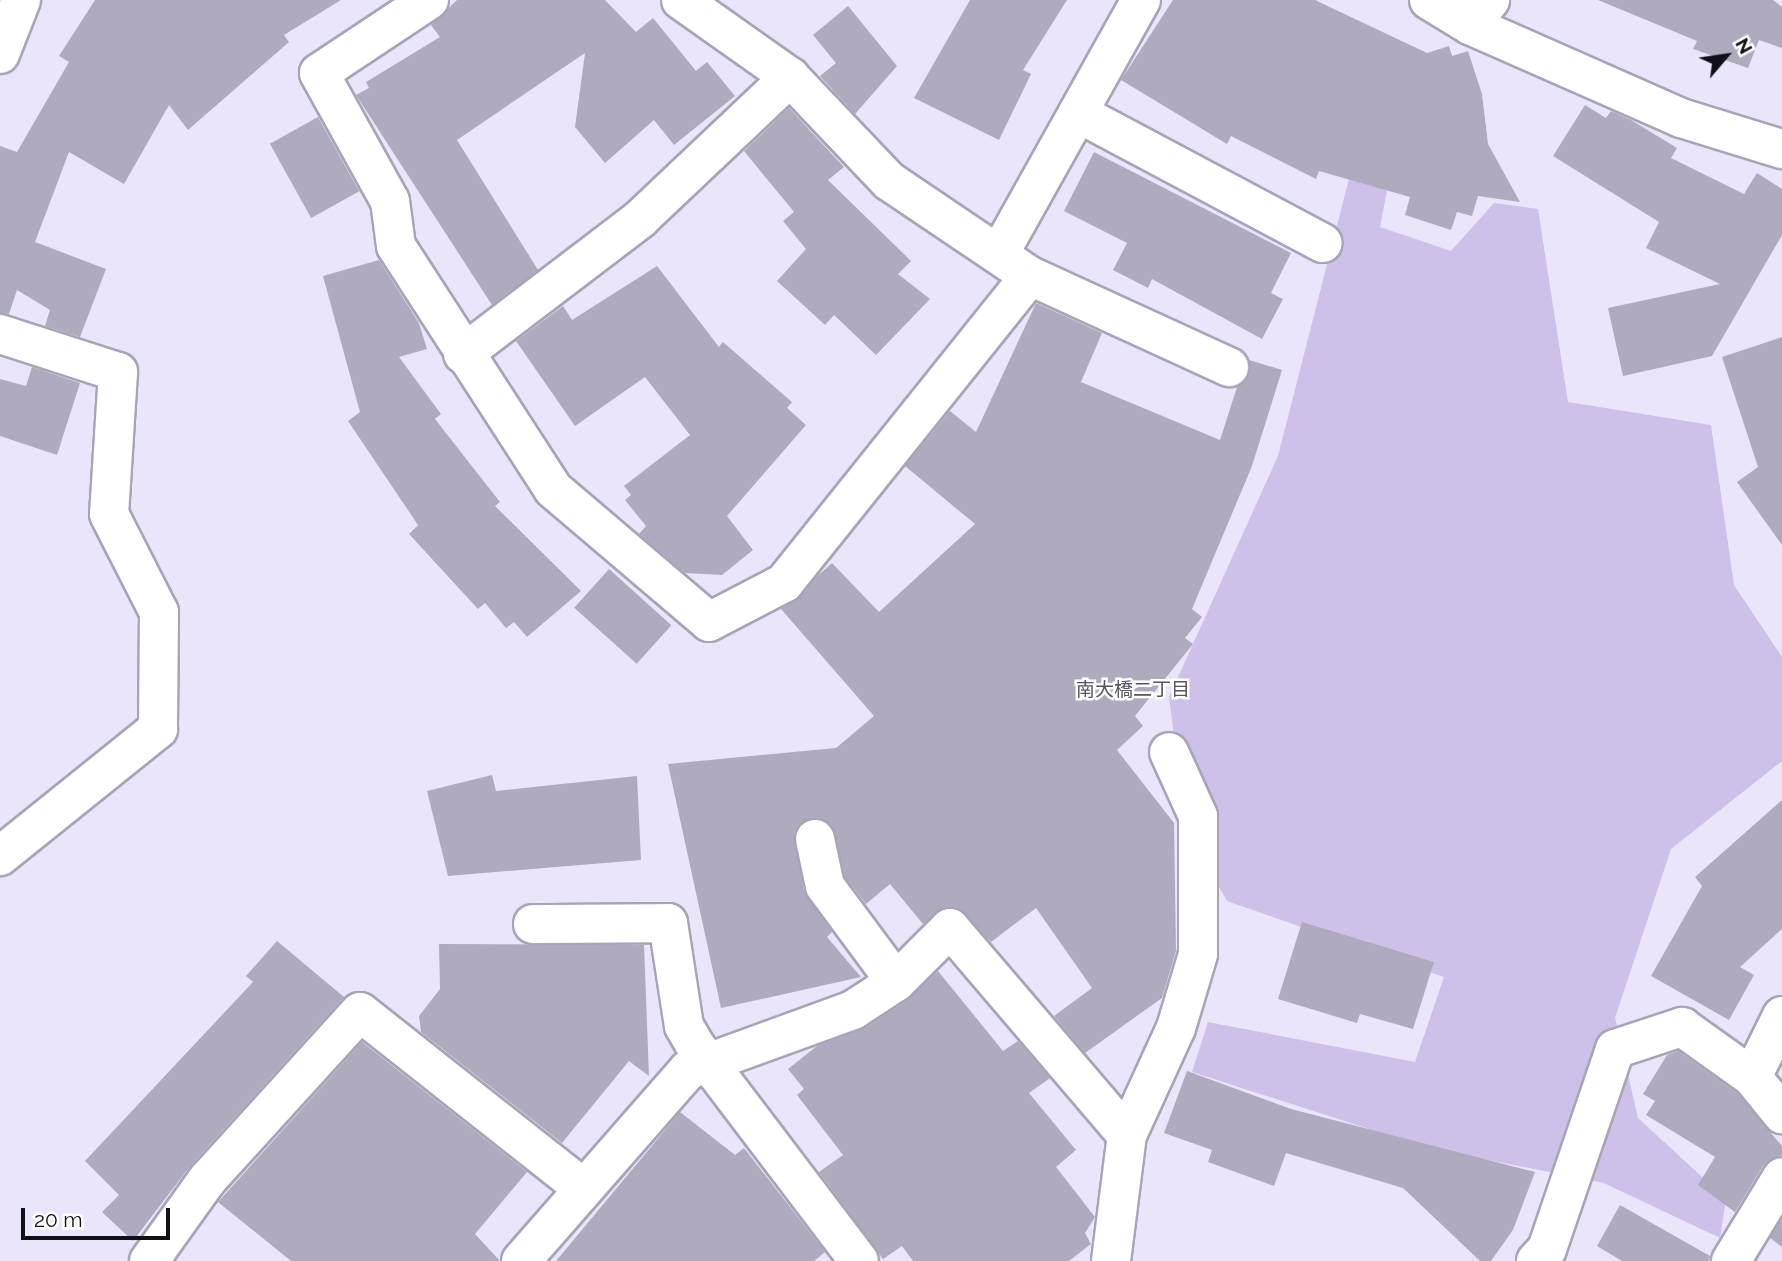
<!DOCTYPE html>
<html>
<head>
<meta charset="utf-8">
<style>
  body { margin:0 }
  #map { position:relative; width:1782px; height:1261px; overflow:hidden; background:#ebe5fb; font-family:Raleway,"Noto Sans JP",sans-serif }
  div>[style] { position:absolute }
  .green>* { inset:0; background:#cdc0e9 }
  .building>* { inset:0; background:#b0aabf; transform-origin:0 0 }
  .roads { filter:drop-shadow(2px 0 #a9a3b8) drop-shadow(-2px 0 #a9a3b8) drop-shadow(0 2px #a9a3b8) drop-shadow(0 -2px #a9a3b8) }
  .minor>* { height:38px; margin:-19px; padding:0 19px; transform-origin:19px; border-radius:19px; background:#fff }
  span { translate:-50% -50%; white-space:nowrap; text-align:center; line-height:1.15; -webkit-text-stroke:5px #fff; paint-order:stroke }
  .neighbourhood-label { font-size:19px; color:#585264 }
  .north { position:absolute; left:1691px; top:21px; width:70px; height:70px; -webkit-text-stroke:5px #fff; paint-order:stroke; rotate:61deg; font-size:19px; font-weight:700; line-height:28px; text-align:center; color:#121017 }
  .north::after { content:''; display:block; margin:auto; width:24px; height:32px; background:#121017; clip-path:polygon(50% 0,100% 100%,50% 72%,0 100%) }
  .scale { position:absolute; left:21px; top:1208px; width:149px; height:32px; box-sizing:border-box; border:4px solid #121017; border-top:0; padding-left:9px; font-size:21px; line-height:24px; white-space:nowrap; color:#121017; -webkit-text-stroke:5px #fff; paint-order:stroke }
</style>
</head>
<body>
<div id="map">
  <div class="green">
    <i style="clip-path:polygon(1363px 124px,1398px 133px,1380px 227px,1451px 251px,1494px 203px,1538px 209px,1568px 402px,1711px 425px,1734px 585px,1782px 657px,1782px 761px,1671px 849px,1615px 1018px,1638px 1118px,1726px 1199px,1720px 1238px,1604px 1183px,1428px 1148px,1192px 1072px,1208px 1022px,1415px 1062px,1444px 977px,1227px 901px,1186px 829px,1169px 697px,1278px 456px)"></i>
  </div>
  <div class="building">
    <i style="clip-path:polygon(95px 0,341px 0,284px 35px,289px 42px,188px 130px,169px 105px,124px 184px,69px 152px,35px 242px,106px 269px,80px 337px,45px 326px,50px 310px,17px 290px,9px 314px,0 313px,0 146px,17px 152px,69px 62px,59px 56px)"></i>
    <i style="clip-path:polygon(457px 0,605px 0,636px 32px,653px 18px,696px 71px,707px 62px,735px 96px,674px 145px,654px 120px,605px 163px,575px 127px,585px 53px,457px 140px,538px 270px,492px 305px,356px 95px,369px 88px,366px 82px,440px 37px,431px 25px)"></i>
    <i style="clip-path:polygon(970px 0,1067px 0,1023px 70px,1031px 74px,999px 140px,914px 98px)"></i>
    <i style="clip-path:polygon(1173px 0,1315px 0,1427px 53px,1449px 46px,1452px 56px,1468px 51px,1482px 94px,1488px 144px,1520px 202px,1478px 196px,1472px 216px,1457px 212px,1451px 230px,1405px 215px,1410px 197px,1319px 171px,1316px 179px,1231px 136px,1227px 144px,1121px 80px)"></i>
    <i style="clip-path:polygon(1598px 0,1773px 0,1782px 7px,1782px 48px,1759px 40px,1748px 68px,1693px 49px,1697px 41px)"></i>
    <i style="clip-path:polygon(848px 6px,897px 66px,855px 114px,820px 76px,836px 63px,813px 35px)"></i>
    <i style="clip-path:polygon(1585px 105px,1606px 118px,1611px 111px,1631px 120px,1677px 148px,1671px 158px,1744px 194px,1757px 173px,1782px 189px,1782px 235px,1712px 356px,1623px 376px,1608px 308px,1720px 284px,1646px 248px,1659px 222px,1553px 156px)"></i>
    <i style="clip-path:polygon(789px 108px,844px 167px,828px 180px,911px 261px,898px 274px,930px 299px,876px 355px,834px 315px,825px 325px,777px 281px,806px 249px,783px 221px,794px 212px,744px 151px)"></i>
    <i style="left:318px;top:117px;width:85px;height:55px;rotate:61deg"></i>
    <i style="clip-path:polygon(1094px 152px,1291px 253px,1271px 293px,1283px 299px,1262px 339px,1152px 279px,1148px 288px,1113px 270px,1127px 243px,1064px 211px)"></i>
    <i style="clip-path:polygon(379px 260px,419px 323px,427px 349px,399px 357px,441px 414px,435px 419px,500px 502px,495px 506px,581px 591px,527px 637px,514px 622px,506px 628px,485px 603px,478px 609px,409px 534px,418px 525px,348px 421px,360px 412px,323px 276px)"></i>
    <i style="clip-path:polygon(657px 266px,719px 347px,723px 342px,792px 402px,787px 408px,806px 425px,727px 516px,753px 550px,722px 575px,685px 573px,639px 534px,646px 526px,625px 500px,631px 495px,624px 486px,690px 435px,645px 377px,575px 426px,516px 341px,563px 306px,572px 320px)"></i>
    <i style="clip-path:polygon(1036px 303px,1102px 333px,1081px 382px,1220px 440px,1237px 387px,1249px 375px,1249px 360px,1282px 370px,1252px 466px,1192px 609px,1202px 617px,1185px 638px,1193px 644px,1135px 716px,1143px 726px,1117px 750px,1174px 823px,1176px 951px,1162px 998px,1085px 1053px,1054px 1016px,1092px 988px,1036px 908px,991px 942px,956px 907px,944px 907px,923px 924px,890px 884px,866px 904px,845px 877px,832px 825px,811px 818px,794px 833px,804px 891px,832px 932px,827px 937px,861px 977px,721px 1008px,668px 764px,836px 748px,874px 716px,781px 609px,832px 563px,879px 612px,975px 524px,905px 466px,950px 411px,976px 432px)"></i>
    <i style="clip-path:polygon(1782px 337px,1782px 545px,1737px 482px,1758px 467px,1722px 357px)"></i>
    <i style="clip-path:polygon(32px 367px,80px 383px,57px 455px,0 436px,0 379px,26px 386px)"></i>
    <i style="left:609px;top:569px;width:84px;height:52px;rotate:42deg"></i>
    <i style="clip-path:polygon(492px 775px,496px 791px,637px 776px,641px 860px,448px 876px,427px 791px)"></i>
    <i style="clip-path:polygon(1782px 800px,1782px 929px,1740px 967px,1754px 975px,1729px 1020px,1651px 976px,1702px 886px,1695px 877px)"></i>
    <i style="clip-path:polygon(1302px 922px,1434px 962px,1413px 1029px,1360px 1014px,1357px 1023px,1278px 999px)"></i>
    <i style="clip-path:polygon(277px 941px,344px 997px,191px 1165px,133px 1241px,102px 1212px,119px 1195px,85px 1161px,253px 982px,246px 976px)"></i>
    <i style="clip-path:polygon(439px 944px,644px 945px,649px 1076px,629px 1061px,562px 1143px,421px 1032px,419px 1016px,440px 989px)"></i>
    <i style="clip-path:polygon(938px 971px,1003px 1051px,1018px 1041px,1050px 1078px,1029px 1093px,1076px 1150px,1056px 1167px,1095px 1217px,1085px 1233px,1091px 1244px,1069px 1261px,913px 1261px,902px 1246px,883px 1259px,819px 1172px,843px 1155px,797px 1095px,804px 1089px,788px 1069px,817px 1046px,865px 1028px,908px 1000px)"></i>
    <i style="clip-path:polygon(362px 1042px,527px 1172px,475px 1234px,500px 1261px,291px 1261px,218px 1202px)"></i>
    <i style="clip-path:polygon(1678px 1051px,1737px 1093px,1782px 1146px,1782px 1155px,1763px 1166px,1735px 1212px,1698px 1185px,1715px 1157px,1646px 1115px,1655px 1101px,1643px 1094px,1667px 1055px)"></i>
    <i style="clip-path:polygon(1187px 1071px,1291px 1109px,1535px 1172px,1513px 1230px,1491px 1261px,1480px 1261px,1403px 1188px,1286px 1153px,1274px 1186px,1208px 1162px,1212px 1150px,1164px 1133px)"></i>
    <i style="clip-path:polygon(680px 1112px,735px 1155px,744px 1148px,825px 1252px,814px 1261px,556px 1261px)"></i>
    <i style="clip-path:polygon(1620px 1205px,1710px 1256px,1709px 1261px,1622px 1261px,1597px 1246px)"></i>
    <i style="clip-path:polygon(1782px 1219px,1782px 1247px,1770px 1238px)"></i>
  </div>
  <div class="roads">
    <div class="minor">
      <i style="left:429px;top:0;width:132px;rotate:146.4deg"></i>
      <i style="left:319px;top:73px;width:146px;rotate:61deg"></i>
      <i style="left:390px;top:201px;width:45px;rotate:82.4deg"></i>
      <i style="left:396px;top:246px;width:289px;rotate:57.1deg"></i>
      <i style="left:553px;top:489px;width:205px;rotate:40.4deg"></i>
      <i style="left:709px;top:622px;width:85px;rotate:-27.5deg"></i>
      <i style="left:784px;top:583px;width:393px;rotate:-51.3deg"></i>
      <i style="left:681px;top:0;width:133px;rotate:35.2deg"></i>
      <i style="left:1429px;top:0;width:48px;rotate:31.4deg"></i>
      <i style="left:1470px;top:25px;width:231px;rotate:23.8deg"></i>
      <i style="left:1681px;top:118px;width:106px;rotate:17.1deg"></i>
      <i style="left:1470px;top:25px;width:32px;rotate:-51deg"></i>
      <i style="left:0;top:54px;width:58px;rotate:-68.7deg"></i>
      <i style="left:1078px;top:113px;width:277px;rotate:28deg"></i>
      <i style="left:999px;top:254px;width:291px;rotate:-60.8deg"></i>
      <i style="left:0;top:334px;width:124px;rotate:17.9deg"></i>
      <i style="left:118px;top:372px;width:142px;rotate:93.6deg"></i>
      <i style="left:109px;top:514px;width:110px;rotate:63deg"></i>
      <i style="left:159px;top:612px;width:117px;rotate:90.5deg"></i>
      <i style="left:158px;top:729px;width:203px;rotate:141.2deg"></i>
      <i style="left:463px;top:354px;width:223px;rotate:-37.3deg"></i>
      <i style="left:640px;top:219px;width:207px;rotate:-43.4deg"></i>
      <i style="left:790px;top:77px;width:144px;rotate:46.4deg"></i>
      <i style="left:889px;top:181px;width:170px;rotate:34deg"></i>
      <i style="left:1030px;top:276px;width:219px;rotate:24.6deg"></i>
      <i style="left:815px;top:839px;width:48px;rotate:78deg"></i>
      <i style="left:825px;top:886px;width:119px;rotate:53.5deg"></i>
      <i style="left:533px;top:924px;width:135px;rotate:-0.4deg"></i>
      <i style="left:668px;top:923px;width:104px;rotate:81.2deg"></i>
      <i style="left:684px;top:1026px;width:22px;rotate:60deg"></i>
      <i style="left:695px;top:1045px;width:271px;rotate:52.8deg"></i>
      <i style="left:1752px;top:1077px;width:68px;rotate:-63.8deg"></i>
      <i style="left:149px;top:1261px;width:100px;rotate:-54.4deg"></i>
      <i style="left:207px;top:1180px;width:227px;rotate:-47.7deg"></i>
      <i style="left:360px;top:1012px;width:284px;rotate:38.3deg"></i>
      <i style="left:521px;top:1261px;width:254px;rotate:-48.8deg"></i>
      <i style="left:688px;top:1070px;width:176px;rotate:-20deg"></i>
      <i style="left:853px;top:1010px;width:51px;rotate:-33.1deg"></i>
      <i style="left:896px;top:982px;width:76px;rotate:-45deg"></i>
      <i style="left:950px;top:928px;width:272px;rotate:49.5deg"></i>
      <i style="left:1111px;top:1261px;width:127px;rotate:-82.8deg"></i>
      <i style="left:1127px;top:1135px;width:118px;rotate:-65.4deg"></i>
      <i style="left:1176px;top:1028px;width:77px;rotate:-73.4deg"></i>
      <i style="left:1198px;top:954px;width:138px;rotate:-90deg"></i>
      <i style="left:1198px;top:816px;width:70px;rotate:-114.4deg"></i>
      <i style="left:1536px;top:1261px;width:16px;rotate:-47deg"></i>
      <i style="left:1547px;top:1249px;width:211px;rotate:-71.2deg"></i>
      <i style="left:1615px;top:1049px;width:71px;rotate:-18.2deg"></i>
      <i style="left:1682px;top:1027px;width:86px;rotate:35.5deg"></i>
      <i style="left:1752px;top:1077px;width:48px;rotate:51deg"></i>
      <i style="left:1731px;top:1261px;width:98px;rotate:-58.7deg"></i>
    </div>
  </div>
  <div class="neighbourhood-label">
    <span style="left:1133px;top:690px">南大橋二丁目</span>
  </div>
  <div class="north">N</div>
  <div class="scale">20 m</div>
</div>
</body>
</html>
